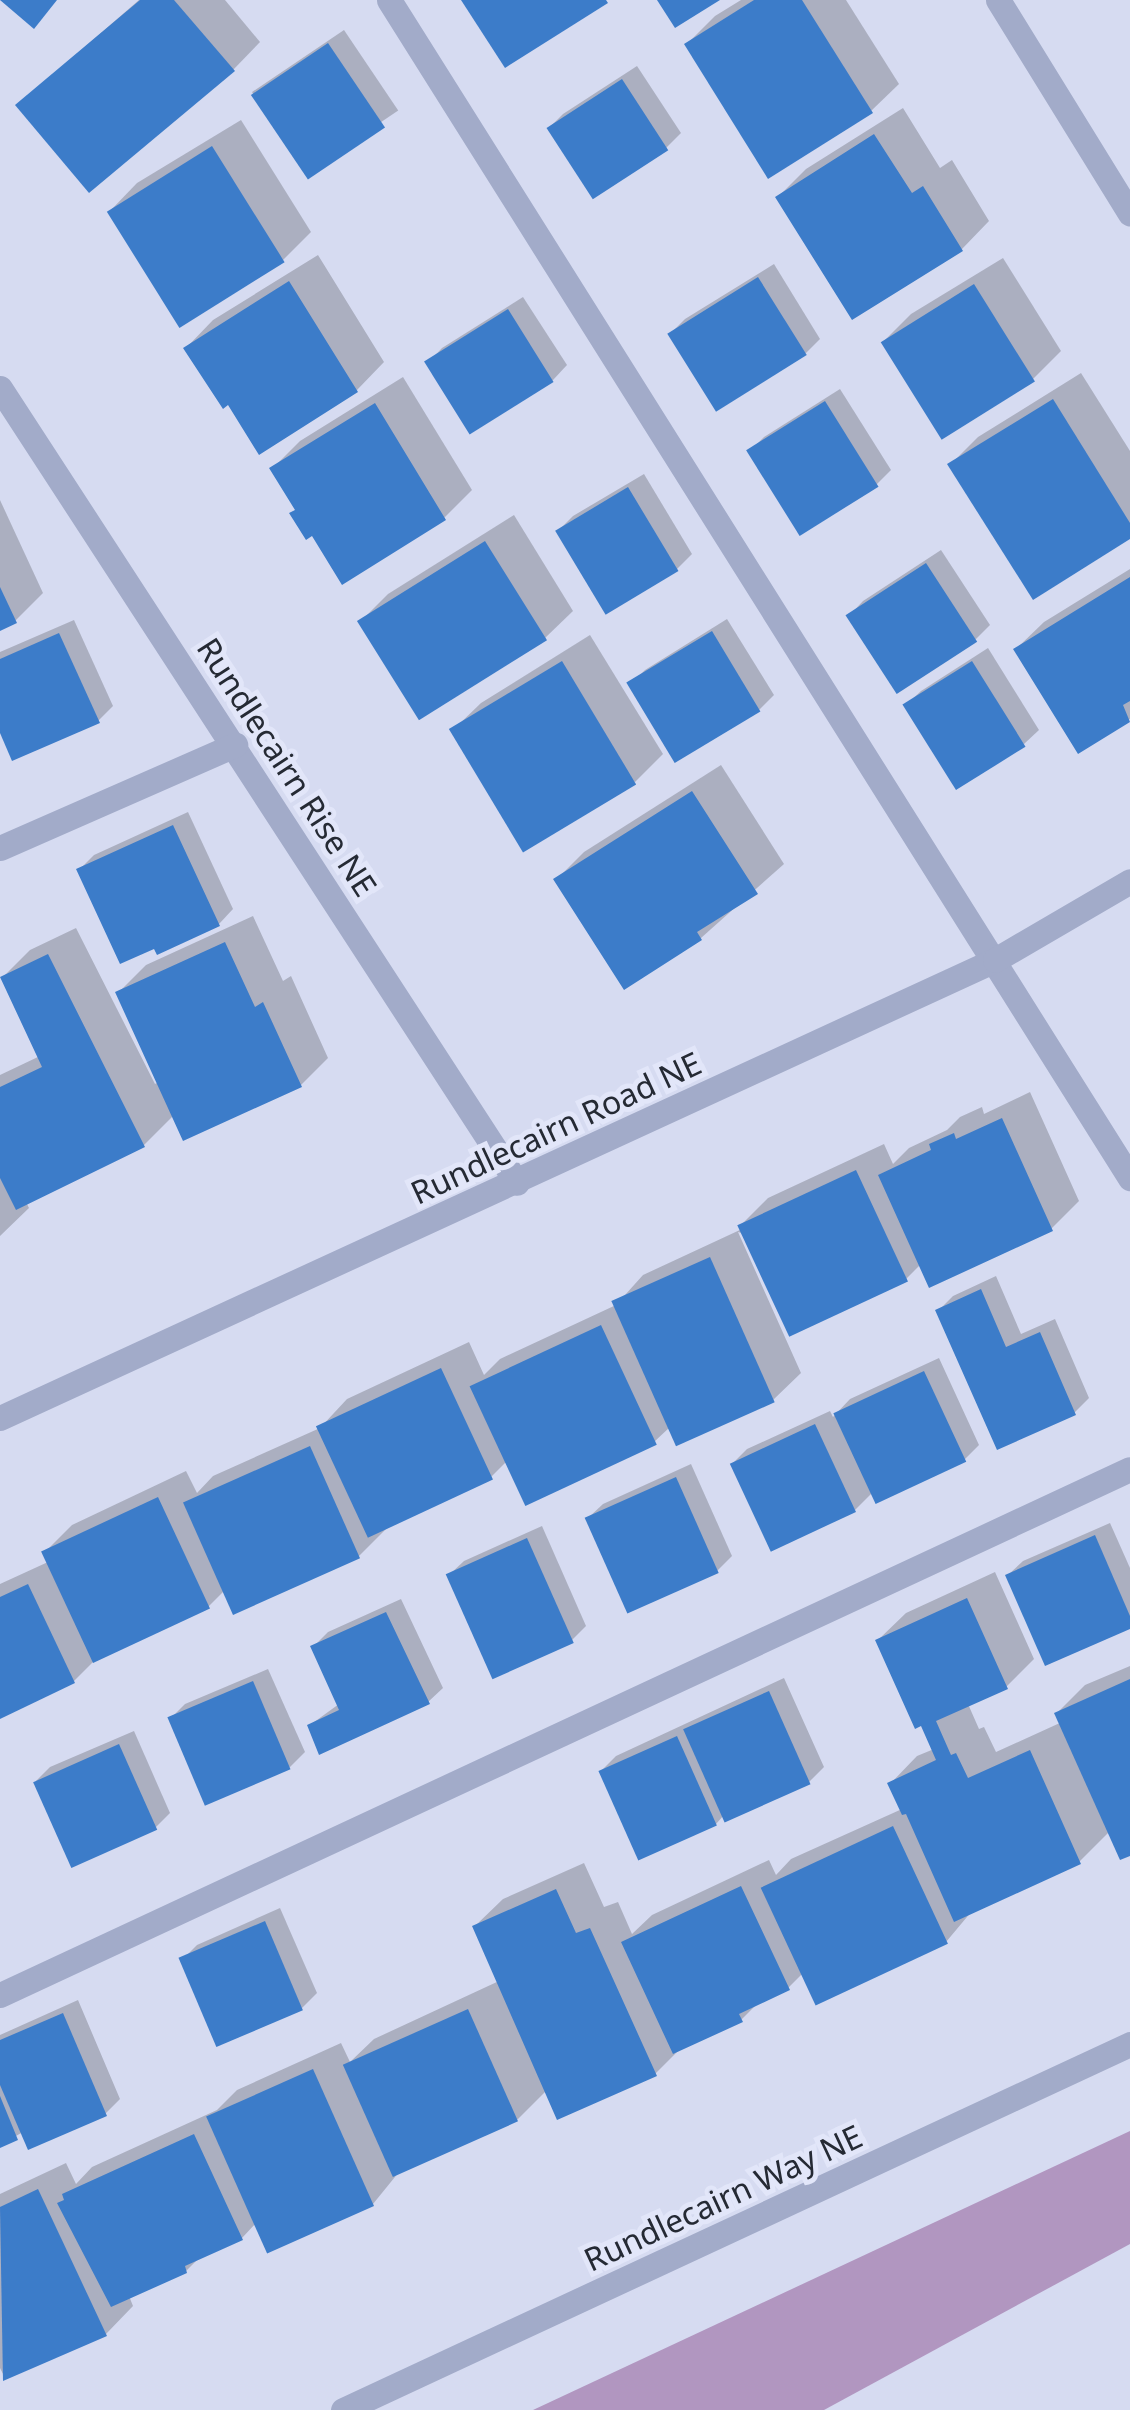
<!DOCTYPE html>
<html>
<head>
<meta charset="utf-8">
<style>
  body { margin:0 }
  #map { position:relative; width:1130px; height:2410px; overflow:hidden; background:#d6dbf1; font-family:"Noto Sans",sans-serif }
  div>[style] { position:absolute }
  .green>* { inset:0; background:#b196c0 }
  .shadow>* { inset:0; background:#0003; transform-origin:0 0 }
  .building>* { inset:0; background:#3c7cc9; transform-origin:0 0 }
  .minor>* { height:25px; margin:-12.5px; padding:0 12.5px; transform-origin:12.5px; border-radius:12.5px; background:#a2abc9 }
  span { translate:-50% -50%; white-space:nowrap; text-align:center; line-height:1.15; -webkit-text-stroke:10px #e2e6f9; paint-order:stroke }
  .street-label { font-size:32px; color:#252a34 }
</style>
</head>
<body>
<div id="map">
  <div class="green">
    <i style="clip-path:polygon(1130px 2131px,1130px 2244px,824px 2410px,533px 2410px)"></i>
  </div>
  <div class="shadow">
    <i style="clip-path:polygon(139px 0,225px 0,260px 42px,233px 70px,18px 105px)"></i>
    <i style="clip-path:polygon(741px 0,846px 0,899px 84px,871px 111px,687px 44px,715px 16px)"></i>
    <i style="left:344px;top:30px;width:97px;height:111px;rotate:56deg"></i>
    <i style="clip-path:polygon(637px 66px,681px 133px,666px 148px,549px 128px,563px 114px)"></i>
    <i style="clip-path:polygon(903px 108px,940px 168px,952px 160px,989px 221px,962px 249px,853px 317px,778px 197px,806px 169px)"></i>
    <i style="clip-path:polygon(241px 120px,311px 232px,283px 260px,110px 211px,137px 183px)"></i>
    <i style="clip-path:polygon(318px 255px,384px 362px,357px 390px,260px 451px,228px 401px,186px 348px,213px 320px)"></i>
    <i style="clip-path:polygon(1003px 258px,1061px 351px,1033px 379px,883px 342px,911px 314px)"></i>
    <i style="clip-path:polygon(774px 264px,820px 339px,806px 353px,671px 333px,685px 319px)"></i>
    <i style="clip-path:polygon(523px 297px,567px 365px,553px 380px,470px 431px,428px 363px,442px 348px)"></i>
    <i style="clip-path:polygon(1081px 373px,1130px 451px,1130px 536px,950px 465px,978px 437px)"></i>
    <i style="clip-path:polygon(403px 377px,472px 490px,444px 518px,297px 509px,272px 469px,300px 441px)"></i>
    <i style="clip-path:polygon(840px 389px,891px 470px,876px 485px,749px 452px,764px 437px)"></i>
    <i style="clip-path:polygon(644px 474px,692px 554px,677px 569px,558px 531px,573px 516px)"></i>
    <i style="clip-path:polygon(0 500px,43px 593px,15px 621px,0 628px)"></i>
    <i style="clip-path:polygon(514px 515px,573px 611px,545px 638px,360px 622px,388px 594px)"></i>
    <i style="clip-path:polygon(941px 550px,990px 625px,975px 640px,849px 616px,863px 601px)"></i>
    <i style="clip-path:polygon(1130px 569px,1130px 719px,1079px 750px,1016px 649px,1044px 622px)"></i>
    <i style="clip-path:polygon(727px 619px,774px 695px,759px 710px,677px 760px,630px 685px,645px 670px)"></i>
    <i style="clip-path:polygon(74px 620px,113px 706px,98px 721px,0 726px,0 652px)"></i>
    <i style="clip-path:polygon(590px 635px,663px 754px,635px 782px,453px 730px,481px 703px)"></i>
    <i style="clip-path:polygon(988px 648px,1039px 730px,1024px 744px,906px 705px,921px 691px)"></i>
    <i style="clip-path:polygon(721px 765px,784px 864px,701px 938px,624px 986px,556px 880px,584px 852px)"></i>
    <i style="clip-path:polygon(188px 812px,233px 909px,219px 924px,79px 870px,94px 855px)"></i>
    <i style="clip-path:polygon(253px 916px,283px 981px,291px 976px,328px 1058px,301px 1085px,174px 1115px,144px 1145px,26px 1202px,29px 1208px,0 1236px,0 1075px,40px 1056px,2px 978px,30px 950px,76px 928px,155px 1084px,159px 1082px,118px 993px,146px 965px)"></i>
    <i style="clip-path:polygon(1030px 1092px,1079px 1201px,1051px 1229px,921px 1264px,906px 1279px,738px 1232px,801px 1373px,773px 1400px,670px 1427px,654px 1442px,507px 1461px,491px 1477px,387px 1528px,359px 1556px,225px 1590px,209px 1606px,96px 1659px,74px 1681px,0 1716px,0 1584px,48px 1562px,44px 1553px,72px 1525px,186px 1471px,197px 1493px,213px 1476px,320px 1428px,347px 1399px,469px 1342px,484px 1375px,500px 1359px,616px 1305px,643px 1275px,742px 1229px,740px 1226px,768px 1198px,884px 1144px,893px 1164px,909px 1148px,947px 1130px,960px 1117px,982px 1107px,984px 1114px)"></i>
    <i style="clip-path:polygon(996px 1276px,1021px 1334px,1055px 1319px,1089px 1398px,1074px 1413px,938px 1311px,953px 1296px)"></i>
    <i style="clip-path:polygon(939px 1358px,979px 1445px,965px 1459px,872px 1493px,855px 1510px,733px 1463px,747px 1449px,830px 1411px,833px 1417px,850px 1399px)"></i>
    <i style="clip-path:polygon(691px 1464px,732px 1556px,717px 1571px,588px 1518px,603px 1504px)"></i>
    <i style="clip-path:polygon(1110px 1523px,1130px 1568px,1130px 1627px,1008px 1575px,1023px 1561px)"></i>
    <i style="clip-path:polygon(542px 1526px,586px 1626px,571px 1641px,449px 1575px,464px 1561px)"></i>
    <i style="clip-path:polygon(995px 1572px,1034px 1659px,1006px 1687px,968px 1704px,979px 1729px,984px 1727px,996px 1752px,1062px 1722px,1057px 1713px,1085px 1685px,1130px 1666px,1130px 1853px,1110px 1831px,1079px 1862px,972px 1911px,946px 1942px,802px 1974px,788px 1988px,759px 2002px,741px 2020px,681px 2048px,655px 2074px,547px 2090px,518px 2119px,399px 2172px,373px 2204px,256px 2223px,242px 2238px,200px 2257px,186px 2271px,129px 2296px,133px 2306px,106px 2334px,5px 2378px,0 2368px,0 2194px,66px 2163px,76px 2184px,92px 2167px,217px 2110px,237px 2090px,341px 2043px,350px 2062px,374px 2039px,499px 1981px,475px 1926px,503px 1899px,584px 1863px,604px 1907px,618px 1902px,632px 1934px,652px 1915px,769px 1860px,776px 1875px,791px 1859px,902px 1809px,890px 1784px,917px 1756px,934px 1749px,878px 1640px,906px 1613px)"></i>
    <i style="clip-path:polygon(401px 1599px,443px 1688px,428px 1702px,310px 1725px,339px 1704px,313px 1647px,328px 1632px)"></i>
    <i style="clip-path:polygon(268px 1669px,305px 1752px,290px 1767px,170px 1719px,185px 1704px)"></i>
    <i style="clip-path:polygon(784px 1678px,824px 1767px,809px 1782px,724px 1815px,716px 1824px,601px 1771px,616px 1756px)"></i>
    <i style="clip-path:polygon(134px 1731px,170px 1813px,156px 1827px,36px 1781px,50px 1767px)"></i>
    <i style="clip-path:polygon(280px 1908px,317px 1993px,302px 2008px,182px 1960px,197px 1945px)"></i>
    <i style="clip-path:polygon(78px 2000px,120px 2099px,105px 2114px,23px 2132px,0 2145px,0 2035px)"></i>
  </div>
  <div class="building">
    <i style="clip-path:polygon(0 0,57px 0,34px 29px)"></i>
    <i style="clip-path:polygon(140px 0,174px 0,235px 71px,89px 193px,15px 105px)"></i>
    <i style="clip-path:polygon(461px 0,606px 0,608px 3px,505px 68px)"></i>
    <i style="clip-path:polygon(657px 0,720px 0,675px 28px)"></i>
    <i style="clip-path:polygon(754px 0,802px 0,873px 113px,768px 179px,684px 44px)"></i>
    <i style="left:328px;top:43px;width:102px;height:93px;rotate:56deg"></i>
    <i style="left:622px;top:79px;width:85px;height:90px;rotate:57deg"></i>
    <i style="clip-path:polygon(874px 134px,912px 193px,923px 186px,963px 251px,852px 320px,775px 197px)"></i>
    <i style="left:212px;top:146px;width:137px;height:124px;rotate:58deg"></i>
    <i style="left:758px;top:277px;width:92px;height:107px;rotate:58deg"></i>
    <i style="clip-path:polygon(289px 281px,358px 392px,259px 455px,228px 405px,223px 409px,183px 348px)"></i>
    <i style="left:974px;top:284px;width:115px;height:110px;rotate:58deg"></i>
    <i style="left:508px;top:309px;width:86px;height:99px;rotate:58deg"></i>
    <i style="clip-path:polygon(1053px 399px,1130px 523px,1130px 539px,1033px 600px,947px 464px)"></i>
    <i style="left:825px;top:401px;width:101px;height:93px;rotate:58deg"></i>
    <i style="clip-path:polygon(375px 403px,446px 520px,342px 585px,312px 536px,306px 540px,289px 513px,295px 510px,269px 468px)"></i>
    <i style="left:628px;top:487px;width:98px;height:85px;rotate:59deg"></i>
    <i style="left:485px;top:541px;width:117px;height:151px;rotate:58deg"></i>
    <i style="left:926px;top:563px;width:94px;height:96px;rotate:57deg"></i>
    <i style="clip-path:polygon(1130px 577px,1130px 701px,1123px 705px,1130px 722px,1078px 754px,1013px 649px)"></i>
    <i style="clip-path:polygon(0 587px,17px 623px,0 631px)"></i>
    <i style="left:712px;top:631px;width:94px;height:100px;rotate:59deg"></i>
    <i style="clip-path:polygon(59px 633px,100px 723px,12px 761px,0 733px,0 659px)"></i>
    <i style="left:562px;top:661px;width:144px;height:132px;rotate:59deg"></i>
    <i style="left:972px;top:661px;width:101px;height:82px;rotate:58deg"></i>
    <i style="clip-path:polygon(692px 791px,758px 894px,697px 932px,702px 940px,624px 990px,553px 879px)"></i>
    <i style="clip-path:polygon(173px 825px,220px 926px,157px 955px,154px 949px,120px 964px,76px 869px)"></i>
    <i style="clip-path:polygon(225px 942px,255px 1007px,263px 1002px,302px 1087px,183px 1141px,115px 992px)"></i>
    <i style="clip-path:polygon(48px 954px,145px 1147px,16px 1210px,0 1178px,0 1087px,42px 1067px,0 977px)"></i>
    <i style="clip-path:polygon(1002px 1118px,1053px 1231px,929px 1288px,878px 1175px,931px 1150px,929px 1144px,954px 1133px,956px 1139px)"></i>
    <i style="left:856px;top:1170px;width:123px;height:131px;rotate:65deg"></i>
    <i style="left:710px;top:1257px;width:159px;height:108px;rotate:66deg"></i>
    <i style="clip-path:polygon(981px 1289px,1006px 1347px,1040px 1332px,1076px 1415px,997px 1450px,935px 1310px)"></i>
    <i style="left:601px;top:1325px;width:132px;height:145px;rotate:65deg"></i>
    <i style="left:441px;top:1368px;width:123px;height:138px;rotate:65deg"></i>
    <i style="left:924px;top:1371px;width:100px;height:100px;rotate:65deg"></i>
    <i style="left:815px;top:1424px;width:97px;height:94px;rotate:65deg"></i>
    <i style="left:310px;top:1446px;width:123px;height:139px;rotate:66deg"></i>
    <i style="left:676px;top:1477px;width:105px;height:100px;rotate:66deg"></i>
    <i style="left:158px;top:1497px;width:123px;height:129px;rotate:65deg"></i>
    <i style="clip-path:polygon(1095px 1535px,1130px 1616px,1130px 1629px,1045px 1666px,1005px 1575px)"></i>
    <i style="left:527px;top:1538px;width:115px;height:89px;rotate:66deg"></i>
    <i style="clip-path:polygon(28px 1584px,75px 1683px,0 1719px,0 1597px)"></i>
    <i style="clip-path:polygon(967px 1598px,1008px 1689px,936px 1721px,951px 1755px,956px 1753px,968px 1778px,1030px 1750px,1081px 1864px,954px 1922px,906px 1814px,902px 1815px,887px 1783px,936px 1760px,921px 1726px,915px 1729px,875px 1640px)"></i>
    <i style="clip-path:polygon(386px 1612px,430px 1704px,319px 1755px,307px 1725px,339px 1710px,310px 1646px)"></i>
    <i style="clip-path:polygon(1130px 1679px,1130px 1856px,1120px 1860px,1054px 1713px)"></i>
    <i style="left:253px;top:1681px;width:96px;height:93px;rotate:67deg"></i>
    <i style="left:769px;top:1691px;width:102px;height:94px;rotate:66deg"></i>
    <i style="left:677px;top:1736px;width:98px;height:86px;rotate:66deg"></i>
    <i style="left:119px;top:1744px;width:94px;height:94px;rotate:66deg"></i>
    <i style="left:893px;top:1826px;width:130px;height:146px;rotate:65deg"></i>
    <i style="clip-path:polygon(741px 1886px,790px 1990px,739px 2014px,743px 2022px,673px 2054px,621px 1942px)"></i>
    <i style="clip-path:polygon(556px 1889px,576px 1933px,590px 1928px,657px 2076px,557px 2120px,472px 1926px)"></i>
    <i style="left:265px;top:1921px;width:97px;height:94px;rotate:67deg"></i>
    <i style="left:468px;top:2009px;width:123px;height:137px;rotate:66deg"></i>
    <i style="clip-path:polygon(63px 2013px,107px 2116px,28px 2150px,0 2085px,0 2040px)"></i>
    <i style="left:313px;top:2069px;width:150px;height:117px;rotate:66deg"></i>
    <i style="clip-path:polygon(0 2096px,18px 2140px,0 2148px)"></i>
    <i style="clip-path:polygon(194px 2134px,243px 2240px,185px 2266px,187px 2273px,111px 2307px,57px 2203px,64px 2200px,62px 2194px)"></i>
    <i style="clip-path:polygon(38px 2189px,107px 2336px,3px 2381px,0 2207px)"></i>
  </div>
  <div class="minor">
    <i style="left:389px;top:0;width:1392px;rotate:57.83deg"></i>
    <i style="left:998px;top:0;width:251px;rotate:58.3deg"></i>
    <i style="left:0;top:388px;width:948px;rotate:56.96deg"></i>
    <i style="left:0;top:848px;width:257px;rotate:-23.7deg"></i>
    <i style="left:0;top:1418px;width:1095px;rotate:-24.72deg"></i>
    <i style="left:995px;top:960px;width:156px;rotate:-30.3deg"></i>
    <i style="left:0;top:1995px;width:1246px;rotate:-24.96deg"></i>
    <i style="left:343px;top:2410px;width:868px;rotate:-24.94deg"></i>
  </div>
  <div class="street-label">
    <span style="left:287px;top:767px;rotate:57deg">Rundlecairn Rise NE</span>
    <span style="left:556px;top:1128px;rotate:-25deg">Rundlecairn Road NE</span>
    <span style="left:723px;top:2198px;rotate:-25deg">Rundlecairn Way NE</span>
  </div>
</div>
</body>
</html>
